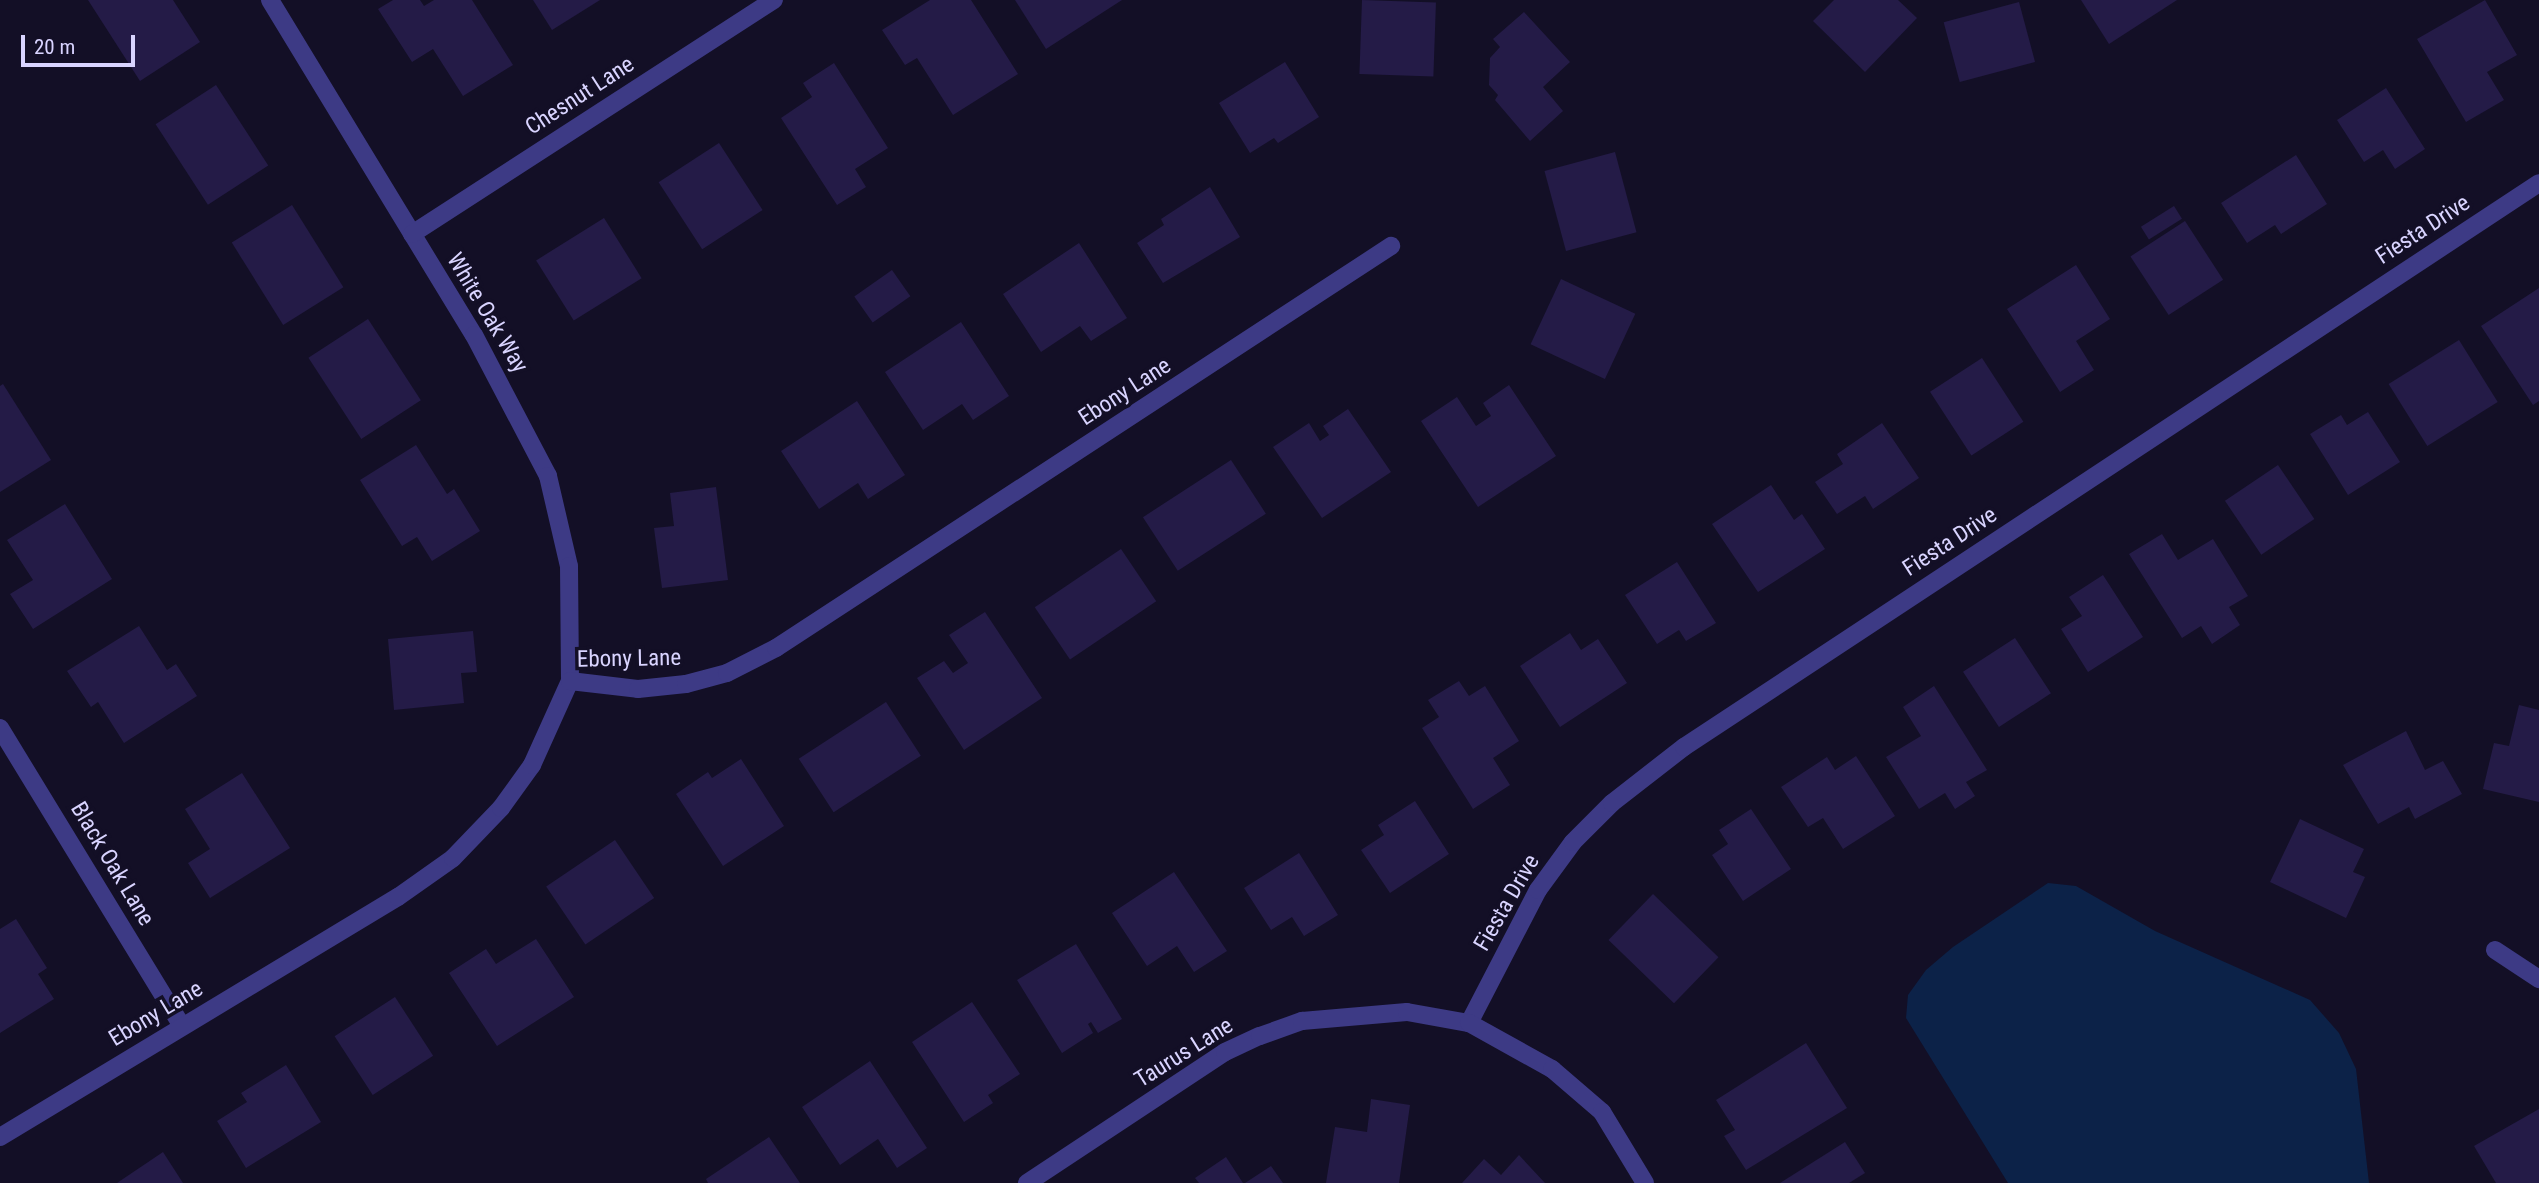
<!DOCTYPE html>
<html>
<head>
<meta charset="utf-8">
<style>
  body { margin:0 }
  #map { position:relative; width:2539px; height:1183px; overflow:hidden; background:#130f26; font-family:"Roboto Condensed",sans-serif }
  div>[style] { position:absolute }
  .water>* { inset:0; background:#0c2248 }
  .building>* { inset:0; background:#241b47; transform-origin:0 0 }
  .street>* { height:18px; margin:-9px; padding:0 9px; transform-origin:9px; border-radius:9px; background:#3d3a85 }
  span { translate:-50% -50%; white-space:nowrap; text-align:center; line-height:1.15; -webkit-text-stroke:7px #130f26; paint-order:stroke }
  .street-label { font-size:23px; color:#d9d4ff }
  .scale { position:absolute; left:21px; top:35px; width:114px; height:32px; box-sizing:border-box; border:4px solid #d9d4ff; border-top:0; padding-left:9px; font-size:21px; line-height:24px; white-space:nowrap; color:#d9d4ff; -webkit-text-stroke:5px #130f26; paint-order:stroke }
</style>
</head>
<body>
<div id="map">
  <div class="water">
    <i style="clip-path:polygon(2048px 883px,2076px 886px,2155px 931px,2310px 1000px,2339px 1033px,2356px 1069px,2369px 1183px,2008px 1183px,1906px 1018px,1908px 995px,1926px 970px,1953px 947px)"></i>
  </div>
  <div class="building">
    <i style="clip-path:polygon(88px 0,173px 0,200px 42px,140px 81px)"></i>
    <i style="clip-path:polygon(393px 0,420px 0,424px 6px,434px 0,472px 0,513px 65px,463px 96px,433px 49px,412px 62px,378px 9px)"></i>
    <i style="clip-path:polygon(533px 0,600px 0,552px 30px)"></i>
    <i style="clip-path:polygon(930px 0,971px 0,1018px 74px,953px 115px,917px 58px,905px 65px,882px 30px)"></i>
    <i style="clip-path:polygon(1015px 0,1122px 0,1046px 49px)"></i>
    <i style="left:1362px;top:0;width:74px;height:74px;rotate:2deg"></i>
    <i style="clip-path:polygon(1834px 0,1898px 0,1917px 18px,1865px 72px,1813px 21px)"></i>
    <i style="clip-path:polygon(2081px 0,2177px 0,2109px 44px)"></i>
    <i style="clip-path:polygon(2485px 0,2517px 55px,2487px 72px,2504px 100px,2466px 122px,2417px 39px)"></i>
    <i style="left:2019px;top:2px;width:62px;height:78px;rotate:75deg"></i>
    <i style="clip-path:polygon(1524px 12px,1570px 62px,1543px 87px,1563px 111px,1530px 141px,1495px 100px,1498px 95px,1489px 85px,1490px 58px,1500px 47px,1493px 39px)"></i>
    <i style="clip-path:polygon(1285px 62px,1319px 117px,1278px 143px,1274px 138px,1250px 153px,1219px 103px)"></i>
    <i style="clip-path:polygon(834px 63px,888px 148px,855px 169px,866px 187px,837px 205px,781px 118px,812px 97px,803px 83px)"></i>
    <i style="left:216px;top:85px;width:96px;height:72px;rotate:57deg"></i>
    <i style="clip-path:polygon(2386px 88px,2425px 149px,2395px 169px,2383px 150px,2364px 162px,2337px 120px)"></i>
    <i style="left:719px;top:143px;width:80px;height:72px;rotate:57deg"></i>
    <i style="left:1615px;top:152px;width:83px;height:73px;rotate:75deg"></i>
    <i style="clip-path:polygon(2296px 155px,2327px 204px,2281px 234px,2275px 225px,2247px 243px,2221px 203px)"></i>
    <i style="clip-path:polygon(1210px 187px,1240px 237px,1163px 283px,1137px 243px,1164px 225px,1161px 219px)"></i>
    <i style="left:292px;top:205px;width:97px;height:71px;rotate:58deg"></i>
    <i style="left:2174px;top:206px;width:15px;height:39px;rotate:58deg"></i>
    <i style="left:604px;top:218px;width:71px;height:80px;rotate:58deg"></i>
    <i style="left:2185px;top:221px;width:70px;height:65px;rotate:57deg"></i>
    <i style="clip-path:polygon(1079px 243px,1127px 318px,1091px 341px,1080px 326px,1041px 352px,1003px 294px)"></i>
    <i style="clip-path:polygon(2076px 265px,2110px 319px,2076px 341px,2094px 370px,2060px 392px,2007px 309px)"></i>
    <i style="left:892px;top:270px;width:32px;height:46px;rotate:55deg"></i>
    <i style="left:1561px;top:279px;width:82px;height:72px;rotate:25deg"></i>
    <i style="clip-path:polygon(2539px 288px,2539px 401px,2533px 405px,2481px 326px)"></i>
    <i style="left:368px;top:319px;width:97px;height:71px;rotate:57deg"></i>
    <i style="clip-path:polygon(961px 322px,1009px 396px,973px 420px,962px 404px,923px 430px,885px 372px)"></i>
    <i style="left:2459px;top:340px;width:73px;height:83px;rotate:58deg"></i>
    <i style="left:1982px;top:358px;width:76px;height:62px;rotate:57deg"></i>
    <i style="clip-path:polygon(3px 384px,51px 460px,0 492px,0 386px)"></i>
    <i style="clip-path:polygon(1509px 385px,1556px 456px,1478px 507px,1421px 421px,1457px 397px,1476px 426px,1491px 416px,1483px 403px)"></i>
    <i style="clip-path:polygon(857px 401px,905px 475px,868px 499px,858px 483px,819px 509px,781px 451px)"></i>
    <i style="clip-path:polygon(1348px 409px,1391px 472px,1322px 518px,1273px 447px,1309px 423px,1320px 441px,1329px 435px,1323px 426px)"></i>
    <i style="clip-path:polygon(2368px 412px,2400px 462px,2348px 495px,2310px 434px,2341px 415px,2347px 425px)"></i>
    <i style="clip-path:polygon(1882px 423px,1919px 478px,1873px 509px,1865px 496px,1837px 514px,1815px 482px,1843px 464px,1837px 454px)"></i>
    <i style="clip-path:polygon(416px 445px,447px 494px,454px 489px,480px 531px,432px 561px,417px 537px,402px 546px,360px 480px)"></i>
    <i style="left:1231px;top:460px;width:64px;height:105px;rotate:57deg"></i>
    <i style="left:2278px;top:465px;width:65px;height:64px;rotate:56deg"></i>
    <i style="clip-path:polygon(1771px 485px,1794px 520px,1802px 514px,1825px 549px,1758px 592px,1712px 524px)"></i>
    <i style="clip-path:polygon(716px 487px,728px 580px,662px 588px,654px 528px,674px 526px,670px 493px)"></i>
    <i style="clip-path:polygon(65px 504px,112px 579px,33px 629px,10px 594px,33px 580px,7px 540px)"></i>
    <i style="clip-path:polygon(2162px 534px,2178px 560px,2213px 539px,2248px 596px,2229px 607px,2240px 625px,2212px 644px,2201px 626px,2182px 638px,2129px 554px)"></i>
    <i style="left:1121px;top:549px;width:63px;height:104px;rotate:56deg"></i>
    <i style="clip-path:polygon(1677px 562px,1716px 623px,1686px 641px,1679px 630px,1657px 644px,1625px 595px)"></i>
    <i style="clip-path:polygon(2103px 575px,2143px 637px,2088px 672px,2061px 629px,2082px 616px,2069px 597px)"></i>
    <i style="clip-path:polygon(985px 612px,1042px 698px,964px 750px,917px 678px,944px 661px,953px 673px,968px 663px,949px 635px)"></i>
    <i style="clip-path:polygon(139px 626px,167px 670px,176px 664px,197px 696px,124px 743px,98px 702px,91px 707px,67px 671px)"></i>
    <i style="clip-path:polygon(473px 631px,477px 672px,461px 673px,464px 703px,394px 710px,388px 639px)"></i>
    <i style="clip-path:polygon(1570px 633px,1581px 650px,1598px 639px,1627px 683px,1560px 727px,1520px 666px)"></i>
    <i style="left:2015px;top:638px;width:66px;height:62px;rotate:57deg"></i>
    <i style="clip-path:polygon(1459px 681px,1469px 696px,1485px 686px,1519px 741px,1493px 758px,1510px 785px,1473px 809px,1422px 728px,1439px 717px,1428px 700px)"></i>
    <i style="clip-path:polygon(1934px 686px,1987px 770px,1966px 782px,1975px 796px,1955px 809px,1945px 793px,1919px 809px,1886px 757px,1921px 736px,1903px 707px)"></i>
    <i style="left:886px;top:702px;width:64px;height:104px;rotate:57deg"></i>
    <i style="clip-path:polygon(2519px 705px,2539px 710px,2539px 802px,2483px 789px,2494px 743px,2509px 746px)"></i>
    <i style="clip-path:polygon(2406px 731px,2425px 770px,2443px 761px,2462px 794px,2415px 819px,2409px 807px,2378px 824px,2343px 765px)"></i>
    <i style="clip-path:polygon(1856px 756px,1895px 816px,1843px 849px,1823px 818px,1808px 827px,1781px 787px,1827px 757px,1835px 770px)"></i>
    <i style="clip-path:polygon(741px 759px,784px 826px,723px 866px,676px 794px,708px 772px,712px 778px)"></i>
    <i style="clip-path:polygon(242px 773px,290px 848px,210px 898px,188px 863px,210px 849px,185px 809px)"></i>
    <i style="clip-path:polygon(1415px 801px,1449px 854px,1390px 893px,1361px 850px,1384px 835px,1378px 825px)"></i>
    <i style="clip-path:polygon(1751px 809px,1791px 869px,1743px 901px,1712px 855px,1728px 844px,1719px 830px)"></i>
    <i style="clip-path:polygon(2300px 819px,2364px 849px,2353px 872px,2365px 877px,2346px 918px,2270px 882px)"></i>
    <i style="left:615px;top:840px;width:70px;height:83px;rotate:56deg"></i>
    <i style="clip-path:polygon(1299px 853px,1338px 915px,1304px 936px,1292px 917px,1271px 930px,1244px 888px)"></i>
    <i style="clip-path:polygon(1174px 872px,1227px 951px,1194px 972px,1177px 946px,1147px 966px,1112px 913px)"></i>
    <i style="left:1653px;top:894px;width:91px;height:64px;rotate:44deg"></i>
    <i style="clip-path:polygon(16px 919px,47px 968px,38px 974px,54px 999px,0 1033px,0 929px)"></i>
    <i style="clip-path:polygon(536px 939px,574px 997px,497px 1046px,449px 973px,486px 949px,496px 964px)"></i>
    <i style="clip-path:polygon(1076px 944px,1122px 1019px,1098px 1033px,1091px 1022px,1088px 1024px,1093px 1033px,1062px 1053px,1017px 980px)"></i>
    <i style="left:395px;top:997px;width:70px;height:72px;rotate:57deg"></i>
    <i style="clip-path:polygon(972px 1002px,1020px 1074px,988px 1095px,993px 1103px,964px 1122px,912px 1042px)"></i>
    <i style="clip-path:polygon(1806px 1043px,1847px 1108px,1746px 1170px,1724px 1136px,1735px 1130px,1716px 1100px)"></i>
    <i style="clip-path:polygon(870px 1061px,927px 1148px,897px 1168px,878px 1139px,840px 1165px,802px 1107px)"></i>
    <i style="clip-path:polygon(286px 1065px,321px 1122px,246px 1168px,217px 1121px,247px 1102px,241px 1093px)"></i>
    <i style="clip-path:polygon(1371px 1099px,1410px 1105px,1399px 1183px,1326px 1183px,1335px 1127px,1367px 1132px)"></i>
    <i style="clip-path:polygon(2539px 1109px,2539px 1183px,2496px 1183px,2474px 1146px)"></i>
    <i style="clip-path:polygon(769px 1137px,800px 1183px,708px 1183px,706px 1179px)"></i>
    <i style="clip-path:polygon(1845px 1142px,1865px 1173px,1849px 1183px,1780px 1183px)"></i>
    <i style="clip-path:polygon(163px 1152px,183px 1183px,117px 1183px)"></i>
    <i style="clip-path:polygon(1519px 1155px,1545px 1183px,1462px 1183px,1484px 1159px,1501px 1175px)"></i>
    <i style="clip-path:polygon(1226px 1157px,1243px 1183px,1199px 1183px,1195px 1178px)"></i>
    <i style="clip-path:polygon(1271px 1166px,1283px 1183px,1245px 1183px)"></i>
  </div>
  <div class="street">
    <i style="left:270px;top:0;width:392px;rotate:58.7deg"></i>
    <i style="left:474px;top:335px;width:159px;rotate:62.3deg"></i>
    <i style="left:548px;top:476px;width:92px;rotate:76.9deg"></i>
    <i style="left:569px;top:566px;width:115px;rotate:89.5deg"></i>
    <i style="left:412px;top:234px;width:431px;rotate:-32.9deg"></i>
    <i style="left:0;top:728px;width:349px;rotate:58.6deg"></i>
    <i style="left:2495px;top:950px;width:53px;rotate:33.4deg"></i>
    <i style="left:1469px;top:1023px;width:150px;rotate:-62.6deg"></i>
    <i style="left:1538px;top:890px;width:59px;rotate:-53.9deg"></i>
    <i style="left:1573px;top:842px;width:55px;rotate:-45deg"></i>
    <i style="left:1612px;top:803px;width:91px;rotate:-37.9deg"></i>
    <i style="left:1684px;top:747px;width:1024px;rotate:-33.41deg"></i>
    <i style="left:0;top:1137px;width:465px;rotate:-31.1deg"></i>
    <i style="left:398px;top:897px;width:67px;rotate:-35.3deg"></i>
    <i style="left:453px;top:858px;width:69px;rotate:-46.2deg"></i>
    <i style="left:501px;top:808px;width:53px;rotate:-54.2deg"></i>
    <i style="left:532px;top:765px;width:92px;rotate:-65.7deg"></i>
    <i style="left:570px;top:681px;width:68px;rotate:6.7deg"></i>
    <i style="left:638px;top:689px;width:48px;rotate:-5.9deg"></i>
    <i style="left:686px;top:684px;width:42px;rotate:-15deg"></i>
    <i style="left:727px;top:673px;width:55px;rotate:-27deg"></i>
    <i style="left:776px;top:648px;width:735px;rotate:-33.17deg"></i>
    <i style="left:1027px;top:1183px;width:237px;rotate:-33.5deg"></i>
    <i style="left:1225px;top:1052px;width:38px;rotate:-25deg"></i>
    <i style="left:1260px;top:1036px;width:45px;rotate:-19.7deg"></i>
    <i style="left:1302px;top:1021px;width:105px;rotate:-4.9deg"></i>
    <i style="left:1407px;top:1012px;width:63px;rotate:10.1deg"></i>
    <i style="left:1469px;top:1023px;width:95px;rotate:29deg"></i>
    <i style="left:1552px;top:1069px;width:66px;rotate:40.7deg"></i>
    <i style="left:1602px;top:1112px;width:83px;rotate:58.8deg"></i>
  </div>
  <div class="street-label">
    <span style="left:580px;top:96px;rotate:-33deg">Chesnut Lane</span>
    <span style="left:2423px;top:230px;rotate:-33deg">Fiesta Drive</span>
    <span style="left:487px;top:313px;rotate:59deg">White Oak Way</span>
    <span style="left:1125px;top:392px;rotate:-33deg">Ebony Lane</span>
    <span style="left:1950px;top:542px;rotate:-33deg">Fiesta Drive</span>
    <span style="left:629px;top:659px;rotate:-1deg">Ebony Lane</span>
    <span style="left:112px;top:864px;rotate:59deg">Black Oak Lane</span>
    <span style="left:1507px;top:903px;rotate:-60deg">Fiesta Drive</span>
    <span style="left:156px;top:1014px;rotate:-31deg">Ebony Lane</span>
    <span style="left:1184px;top:1053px;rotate:-32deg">Taurus Lane</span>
  </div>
  <div class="scale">20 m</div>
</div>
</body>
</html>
